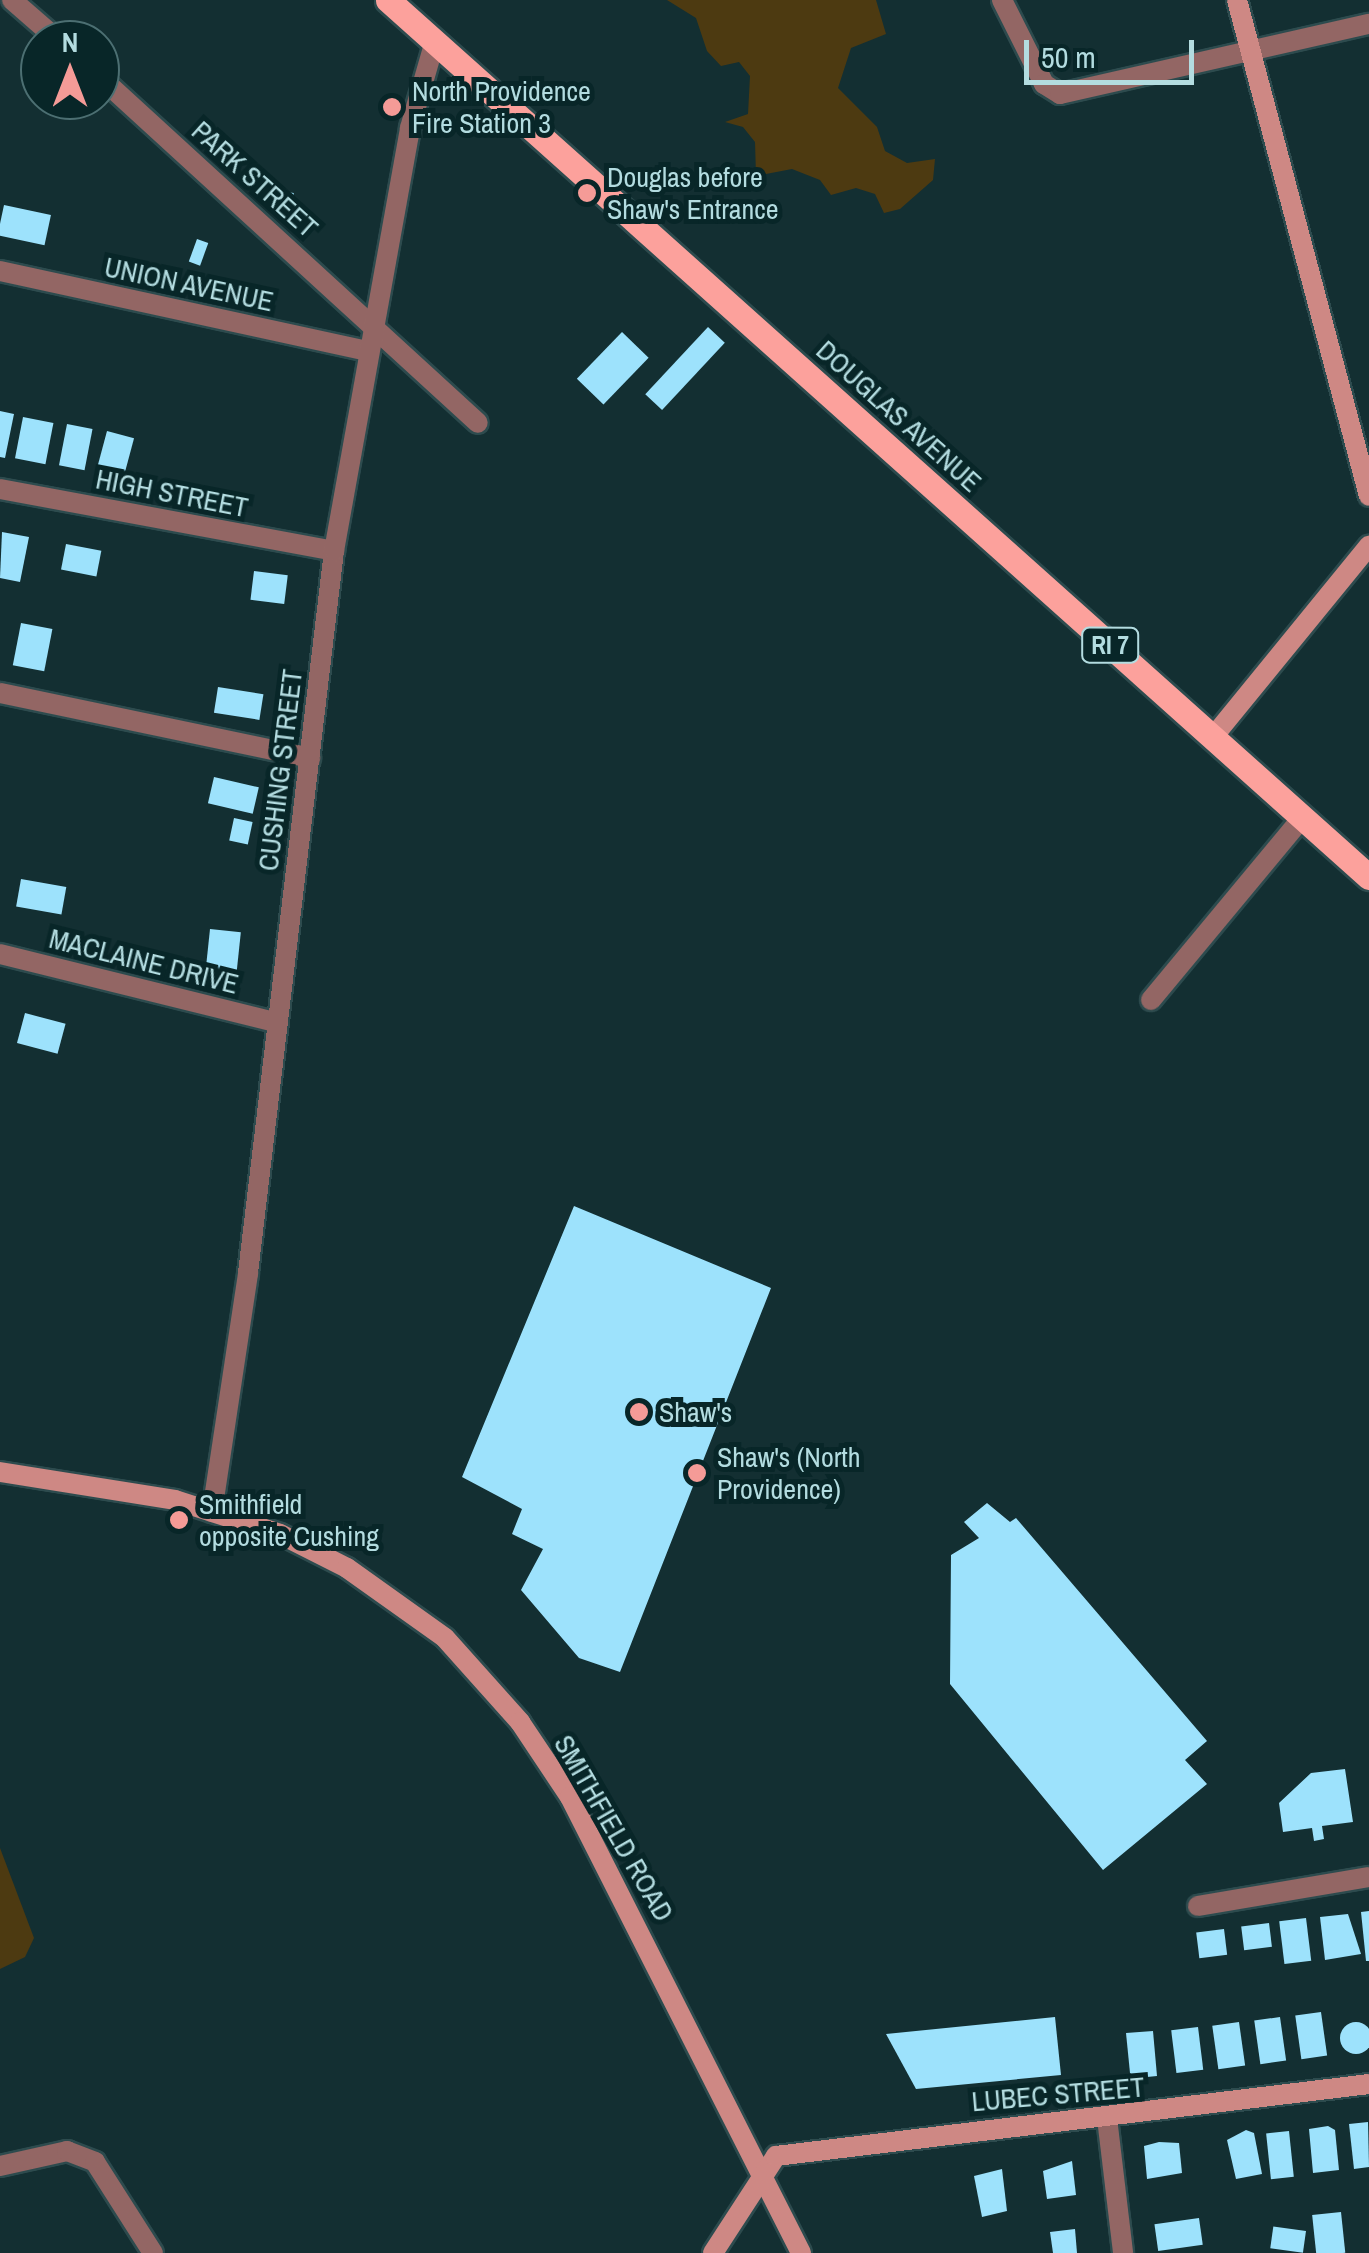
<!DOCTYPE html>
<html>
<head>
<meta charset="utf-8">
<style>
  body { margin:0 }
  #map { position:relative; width:1369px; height:2253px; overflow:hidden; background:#132f32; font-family:"Archivo Narrow",sans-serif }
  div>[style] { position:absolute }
  .green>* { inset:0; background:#4d3a11 }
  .building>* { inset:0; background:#9de2fc; transform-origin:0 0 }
  .round { border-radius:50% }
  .roads { filter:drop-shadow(2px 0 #2d4b4e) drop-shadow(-2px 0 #2d4b4e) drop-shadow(0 2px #2d4b4e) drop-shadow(0 -2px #2d4b4e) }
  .street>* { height:20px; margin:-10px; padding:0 10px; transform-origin:10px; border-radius:10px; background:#936664 }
  .secondary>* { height:20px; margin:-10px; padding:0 10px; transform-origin:10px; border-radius:10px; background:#ce8884 }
  .primary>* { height:25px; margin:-12.5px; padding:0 12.5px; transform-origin:12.5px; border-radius:12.5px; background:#fca19c }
  .dots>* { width:28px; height:28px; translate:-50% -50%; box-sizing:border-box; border:5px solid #082628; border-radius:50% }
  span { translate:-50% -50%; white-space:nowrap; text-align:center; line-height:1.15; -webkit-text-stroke:10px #082628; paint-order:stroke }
  .shield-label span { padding:2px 8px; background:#082628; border:2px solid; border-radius:8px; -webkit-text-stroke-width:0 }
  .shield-label { font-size:25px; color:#b3dce0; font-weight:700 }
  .poi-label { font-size:28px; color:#b3dce0 }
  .left { translate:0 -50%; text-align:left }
  .street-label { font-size:28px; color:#b3dce0 }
  .north { position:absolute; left:20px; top:20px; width:100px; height:100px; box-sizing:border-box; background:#082628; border:2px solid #4c6f72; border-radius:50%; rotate:0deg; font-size:28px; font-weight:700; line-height:40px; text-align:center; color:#b3dce0 }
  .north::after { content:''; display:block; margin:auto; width:35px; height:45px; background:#f59b97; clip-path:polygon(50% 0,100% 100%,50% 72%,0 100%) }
  .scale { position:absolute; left:1024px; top:40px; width:170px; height:45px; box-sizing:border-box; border:5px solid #b3dce0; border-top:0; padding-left:12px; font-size:30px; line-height:35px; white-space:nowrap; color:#b3dce0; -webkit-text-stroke:8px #082628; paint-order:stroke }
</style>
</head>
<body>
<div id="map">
  <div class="green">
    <i style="clip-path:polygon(667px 0,876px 0,886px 34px,851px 48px,838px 88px,877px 127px,885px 151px,907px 163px,935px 159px,933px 180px,900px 209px,884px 213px,875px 194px,856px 188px,831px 195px,820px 180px,792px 169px,756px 176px,755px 142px,743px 127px,725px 122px,748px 114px,750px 76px,739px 62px,721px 66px,707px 51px,696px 18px)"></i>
    <i style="clip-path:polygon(0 1848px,34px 1938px,25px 1957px,0 1969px)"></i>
  </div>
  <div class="building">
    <i style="left:273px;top:190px;width:21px;height:20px;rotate:8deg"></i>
    <i style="left:4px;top:205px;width:48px;height:31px;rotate:12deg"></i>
    <i style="left:197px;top:239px;width:12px;height:24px;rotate:20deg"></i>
    <i style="left:708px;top:327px;width:23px;height:92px;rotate:43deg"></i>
    <i style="left:622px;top:332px;width:37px;height:65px;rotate:44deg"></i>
    <i style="clip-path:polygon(0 411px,14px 414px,5px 458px,0 457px)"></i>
    <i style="left:23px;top:417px;width:31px;height:42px;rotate:11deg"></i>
    <i style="left:67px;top:424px;width:26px;height:42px;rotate:11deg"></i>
    <i style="left:107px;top:431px;width:28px;height:44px;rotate:15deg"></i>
    <i style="clip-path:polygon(2px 532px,29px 537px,20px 582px,0 578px)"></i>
    <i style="left:66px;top:544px;width:36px;height:26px;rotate:11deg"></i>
    <i style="left:254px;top:571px;width:34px;height:29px;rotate:7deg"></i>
    <i style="left:21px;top:623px;width:32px;height:43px;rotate:11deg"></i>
    <i style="left:218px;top:687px;width:46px;height:26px;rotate:9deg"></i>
    <i style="left:214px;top:777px;width:46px;height:27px;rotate:13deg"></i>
    <i style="left:234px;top:818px;width:19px;height:23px;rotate:12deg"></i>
    <i style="left:21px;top:879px;width:46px;height:28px;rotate:10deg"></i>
    <i style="left:210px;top:929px;width:31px;height:40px;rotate:6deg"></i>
    <i style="left:25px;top:1013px;width:42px;height:31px;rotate:15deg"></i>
    <i style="clip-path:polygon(574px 1206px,771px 1288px,620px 1672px,579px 1658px,521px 1590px,543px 1549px,512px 1534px,522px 1509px,462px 1477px)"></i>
    <i style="clip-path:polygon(987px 1503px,1010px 1522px,1016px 1518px,1207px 1741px,1185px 1760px,1207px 1784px,1103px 1870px,950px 1684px,951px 1555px,979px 1538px,964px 1522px)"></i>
    <i style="clip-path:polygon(1345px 1769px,1353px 1822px,1322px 1826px,1324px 1839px,1314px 1841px,1312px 1828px,1283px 1832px,1279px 1803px,1311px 1773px)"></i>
    <i style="clip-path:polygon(1369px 1911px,1369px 1961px,1366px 1961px,1361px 1912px)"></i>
    <i style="clip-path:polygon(1348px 1914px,1361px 1954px,1325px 1960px,1320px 1917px)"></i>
    <i style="left:1306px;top:1918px;width:43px;height:27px;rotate:83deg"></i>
    <i style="left:1269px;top:1923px;width:24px;height:28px;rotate:83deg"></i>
    <i style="left:1224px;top:1929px;width:26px;height:28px;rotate:83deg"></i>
    <i style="left:1321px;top:2012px;width:44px;height:26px;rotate:82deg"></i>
    <i style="clip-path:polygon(1055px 2017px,1061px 2075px,916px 2089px,886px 2034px)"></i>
    <i style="left:1280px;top:2017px;width:44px;height:26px;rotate:82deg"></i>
    <i class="round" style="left:1340px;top:2022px;width:32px;height:32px"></i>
    <i style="left:1239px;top:2022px;width:44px;height:27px;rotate:82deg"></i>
    <i style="left:1198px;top:2027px;width:43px;height:27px;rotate:83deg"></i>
    <i style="clip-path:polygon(1153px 2031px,1157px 2076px,1137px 2078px,1130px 2073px,1126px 2033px)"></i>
    <i style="clip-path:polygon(1368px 2122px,1369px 2167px,1354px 2169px,1349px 2124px)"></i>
    <i style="clip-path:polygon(1328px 2126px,1335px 2130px,1339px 2170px,1313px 2173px,1309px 2129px)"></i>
    <i style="clip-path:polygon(1246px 2130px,1254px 2133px,1262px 2174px,1236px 2179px,1227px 2140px)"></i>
    <i style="left:1289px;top:2131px;width:46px;height:23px;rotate:84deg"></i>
    <i style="clip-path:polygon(1159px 2142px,1179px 2143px,1182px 2173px,1147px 2179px,1144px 2146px)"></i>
    <i style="clip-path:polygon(1072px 2161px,1076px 2195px,1047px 2199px,1043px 2171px)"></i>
    <i style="clip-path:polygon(1002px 2169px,1007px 2211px,982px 2217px,974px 2176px)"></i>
    <i style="left:1341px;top:2212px;width:41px;height:29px;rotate:84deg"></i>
    <i style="left:1199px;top:2218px;width:27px;height:45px;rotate:82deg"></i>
    <i style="clip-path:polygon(1075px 2229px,1077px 2253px,1053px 2253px,1050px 2232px)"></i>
    <i style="left:1306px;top:2231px;width:22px;height:33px;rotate:98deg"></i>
  </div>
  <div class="roads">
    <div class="street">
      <i style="left:12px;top:0;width:61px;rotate:41deg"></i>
      <i style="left:1002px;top:0;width:94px;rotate:63.4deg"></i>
      <i style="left:1044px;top:84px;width:19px;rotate:32deg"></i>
      <i style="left:1060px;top:94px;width:317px;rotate:-12.8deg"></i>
      <i style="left:100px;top:77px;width:512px;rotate:42.47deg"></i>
      <i style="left:0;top:271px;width:376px;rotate:12.3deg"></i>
      <i style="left:0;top:489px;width:340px;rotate:10.5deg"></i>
      <i style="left:0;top:693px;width:317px;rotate:11.8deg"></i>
      <i style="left:0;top:954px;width:283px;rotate:13.9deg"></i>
      <i style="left:1151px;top:1000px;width:236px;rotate:-50.3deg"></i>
      <i style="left:212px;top:1512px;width:242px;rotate:-81.4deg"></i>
      <i style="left:248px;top:1273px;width:727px;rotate:-83.21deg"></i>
      <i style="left:334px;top:551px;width:430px;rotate:-79.8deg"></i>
      <i style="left:410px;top:128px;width:91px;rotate:-74deg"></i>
      <i style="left:1198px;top:1906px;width:173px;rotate:-9.6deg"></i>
      <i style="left:1107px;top:2118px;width:136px;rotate:83.2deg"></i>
      <i style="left:0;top:2166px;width:69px;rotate:-12.6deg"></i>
      <i style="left:67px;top:2151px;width:30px;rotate:21deg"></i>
      <i style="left:95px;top:2162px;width:108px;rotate:57.5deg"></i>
    </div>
    <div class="secondary">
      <i style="left:1237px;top:0;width:513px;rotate:75.1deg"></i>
      <i style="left:1213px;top:737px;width:247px;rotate:-50.8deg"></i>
      <i style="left:0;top:1472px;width:177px;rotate:9.1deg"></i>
      <i style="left:175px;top:1500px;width:110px;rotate:17.9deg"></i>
      <i style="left:280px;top:1534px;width:75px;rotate:26.9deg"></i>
      <i style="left:347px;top:1568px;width:120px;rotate:35.5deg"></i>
      <i style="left:445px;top:1638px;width:113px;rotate:48.2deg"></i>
      <i style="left:520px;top:1722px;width:90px;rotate:56.3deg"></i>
      <i style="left:570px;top:1797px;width:511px;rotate:63.13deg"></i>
      <i style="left:713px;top:2253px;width:116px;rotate:-57deg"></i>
      <i style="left:776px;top:2156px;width:597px;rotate:-6.92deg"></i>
    </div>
    <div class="primary">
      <i style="left:388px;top:0;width:1316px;rotate:41.8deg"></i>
    </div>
  </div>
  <div class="dots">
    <i style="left:392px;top:107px;background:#f59b97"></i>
    <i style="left:587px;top:193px;background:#f59b97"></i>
    <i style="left:639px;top:1412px;background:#f59b97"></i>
    <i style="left:697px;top:1473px;background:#f59b97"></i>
    <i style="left:179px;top:1520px;background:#f59b97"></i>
  </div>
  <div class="shield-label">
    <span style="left:1110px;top:645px">RI 7</span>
  </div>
  <div class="poi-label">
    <span class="left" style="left:412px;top:107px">North Providence<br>Fire Station 3</span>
    <span class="left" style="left:607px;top:193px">Douglas before<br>Shaw's Entrance</span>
    <span class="left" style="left:659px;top:1412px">Shaw's</span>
    <span class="left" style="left:717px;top:1473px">Shaw's (North<br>Providence)</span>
    <span class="left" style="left:199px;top:1520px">Smithfield<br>opposite Cushing</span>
  </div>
  <div class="street-label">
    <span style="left:255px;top:179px;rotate:42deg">PARK STREET</span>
    <span style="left:189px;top:284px;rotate:12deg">UNION AVENUE</span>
    <span style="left:899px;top:416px;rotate:42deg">DOUGLAS AVENUE</span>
    <span style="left:172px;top:493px;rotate:11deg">HIGH STREET</span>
    <span style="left:280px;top:770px;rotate:-83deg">CUSHING STREET</span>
    <span style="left:144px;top:961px;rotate:14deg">MACLAINE DRIVE</span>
    <span style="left:614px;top:1828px;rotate:60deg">SMITHFIELD ROAD</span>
    <span style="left:1058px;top:2094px;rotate:-5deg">LUBEC STREET</span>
  </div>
  <div class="north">N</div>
  <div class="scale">50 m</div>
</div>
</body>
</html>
